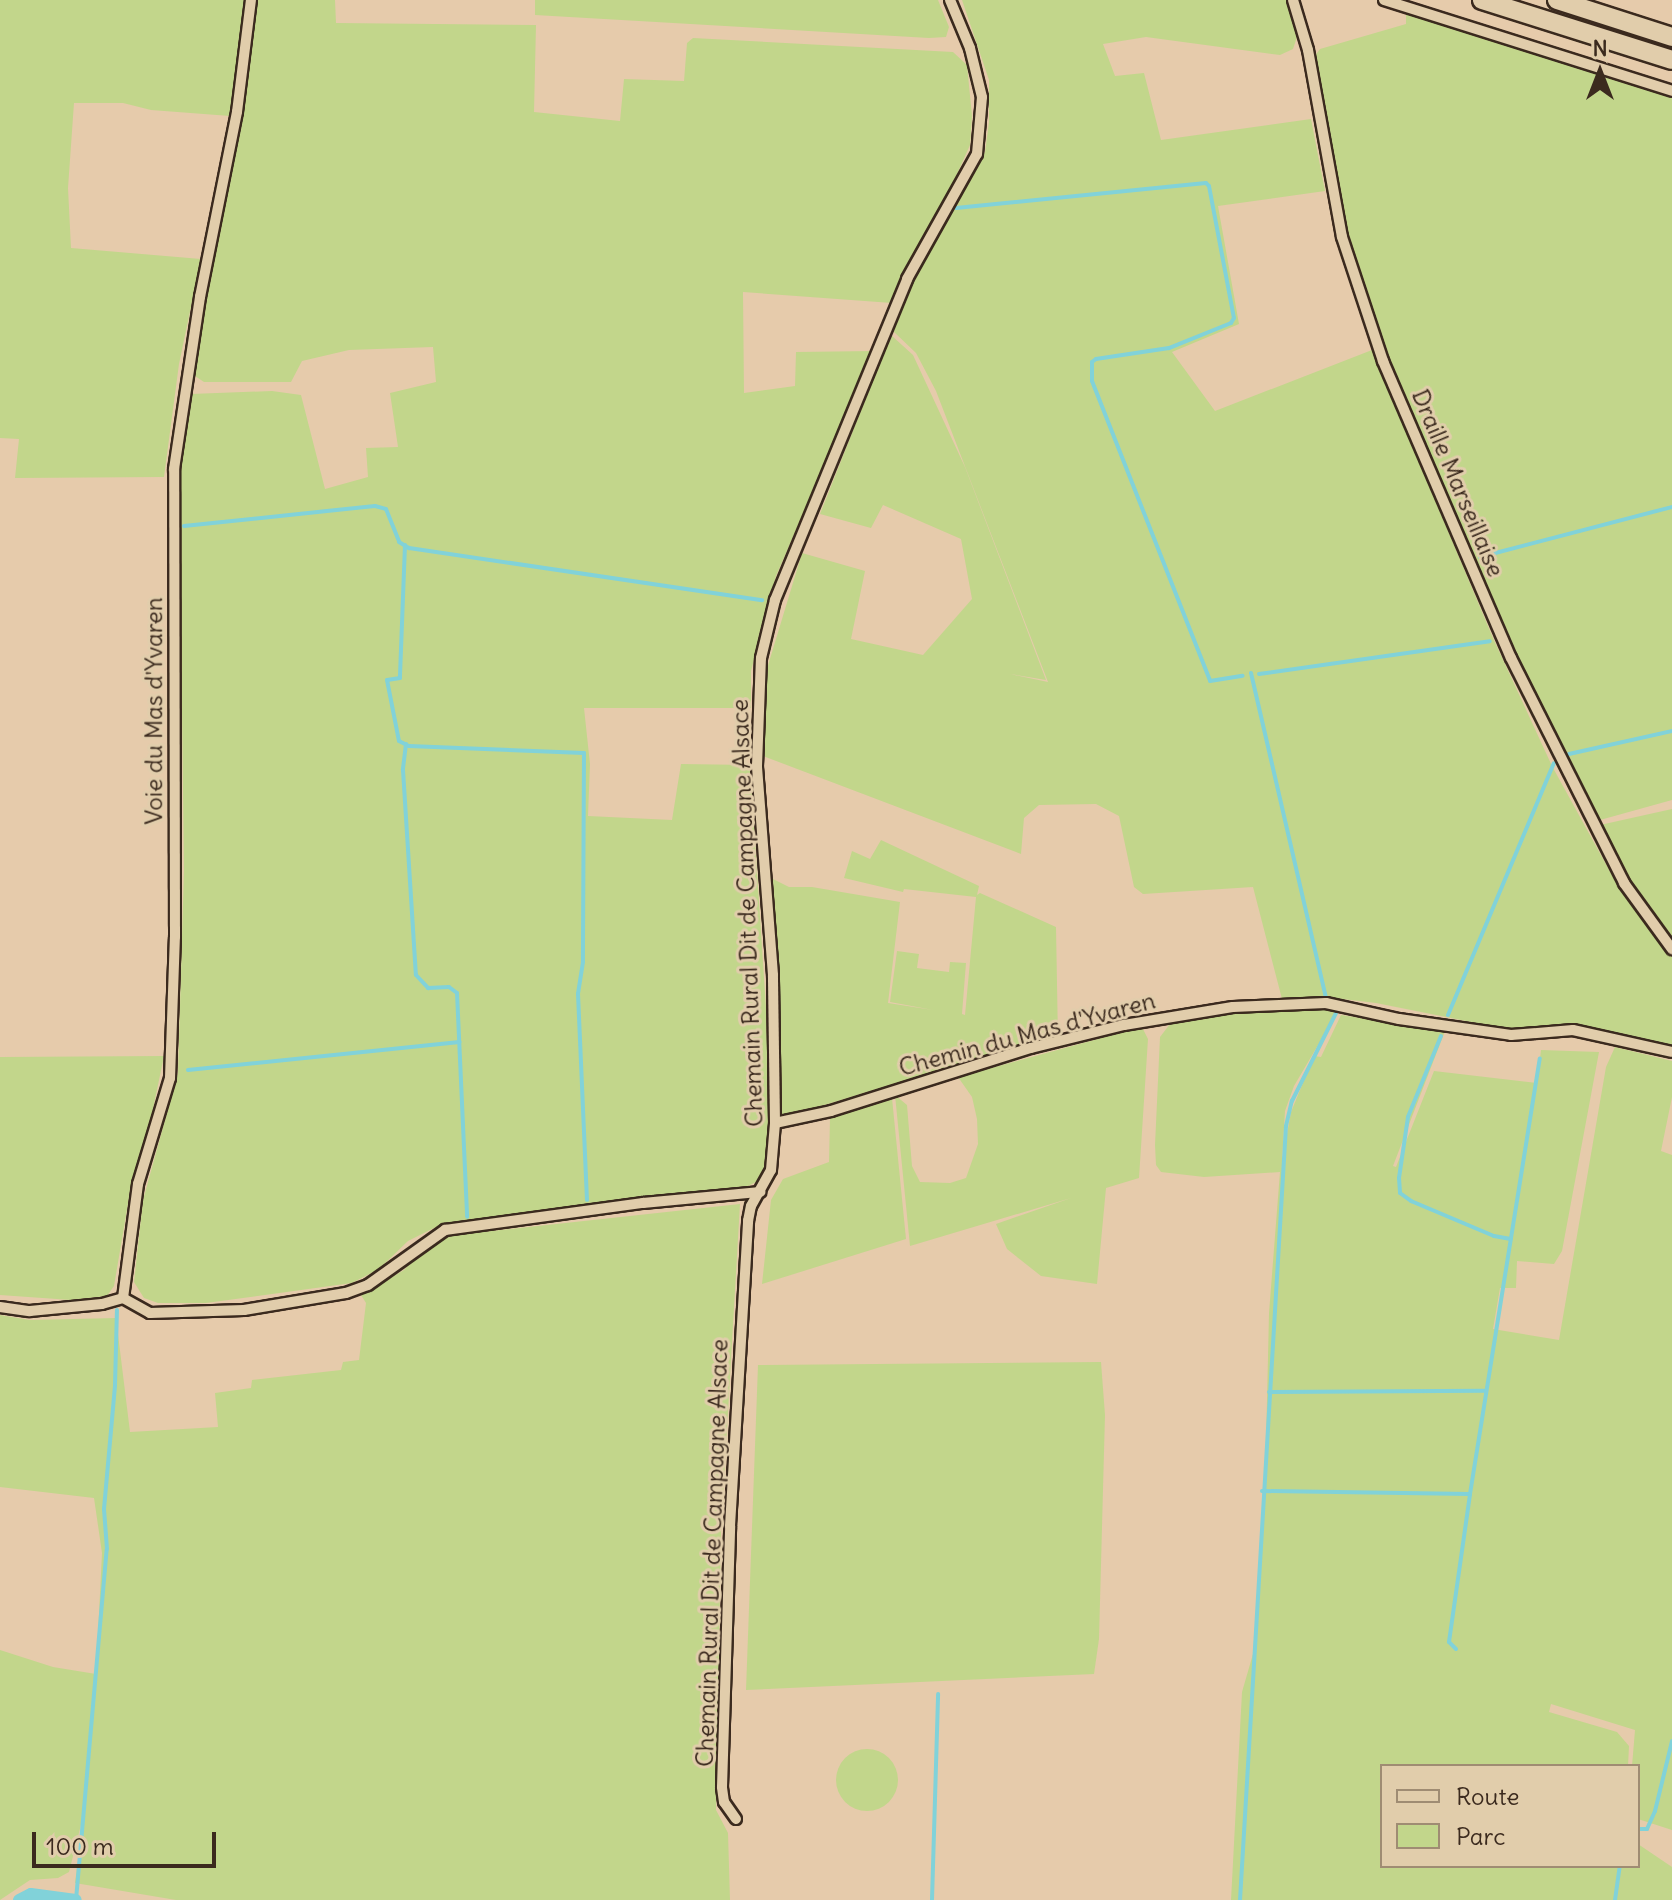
<!DOCTYPE html>
<html>
<head>
<meta charset="utf-8">
<style>
  body { margin:0 }
  #map { position:relative; width:1672px; height:1900px; overflow:hidden; background:#e6cbab; font-family:Delius,sans-serif }
  div>[style] { position:absolute }
  .green>* { inset:0; background:#c2d68b }
  .round { border-radius:50% }
  .stream>* { height:4px; margin:-2px; padding:0 2px; transform-origin:2px; border-radius:2px; background:#81d2d9 }
  .canal>* { height:12px; margin:-6px; padding:0 6px; transform-origin:6px; border-radius:6px; background:#81d2d9 }
  .roads { filter:drop-shadow(2px 0 #3b2a1e) drop-shadow(-2px 0 #3b2a1e) drop-shadow(0 2px #3b2a1e) drop-shadow(0 -2px #3b2a1e) }
  .street>* { height:10px; margin:-5px; padding:0 5px; transform-origin:5px; border-radius:5px; background:#e1cdab }
  .highway>* { height:18px; margin:-9px; padding:0 9px; transform-origin:9px; border-radius:9px; background:#e1cdab }
  span { translate:-50% -50%; white-space:nowrap; text-align:center; line-height:1.15; -webkit-text-stroke:6px #e1cdab; paint-order:stroke }
  .street-label { font-size:24px; color:#3b2a1e }
  .legend { position:absolute; left:1380px; top:1764px; width:260px; height:104px; box-sizing:border-box; background:#e1cdab; border:2px solid #9f8c73; margin:0; padding:10px 14px; list-style:none; font-size:24px; color:#3b2a1e }
  .legend li { display:flex; align-items:center; gap:16px; height:40px }
  .legend b { width:40px; border:2px solid #9f8c73 }
  .north { position:absolute; left:1560px; top:32px; width:80px; height:80px; -webkit-text-stroke:6px #e1cdab; paint-order:stroke; rotate:0deg; font-size:22px; font-weight:700; line-height:32px; text-align:center; color:#3b2a1e }
  .north::after { content:''; display:block; margin:auto; width:28px; height:36px; background:#3b2a1e; clip-path:polygon(50% 0,100% 100%,50% 72%,0 100%) }
  .scale { position:absolute; left:32px; top:1832px; width:184px; height:36px; box-sizing:border-box; border:4px solid #3b2a1e; border-top:0; padding-left:10px; font-size:24px; line-height:28px; white-space:nowrap; color:#3b2a1e; -webkit-text-stroke:6px #e1cdab; paint-order:stroke }
</style>
</head>
<body>
<div id="map">
  <div class="green">
    <i style="clip-path:polygon(0 0,245px 0,230px 116px,151px 110px,123px 103px,74px 103px,68px 188px,71px 248px,201px 259px,179px 364px,164px 477px,15px 478px,19px 439px,0 438px)"></i>
    <i style="clip-path:polygon(256px 0,335px 0,336px 23px,536px 25px,534px 112px,620px 121px,624px 79px,684px 81px,687px 43px,693px 38px,953px 52px,967px 65px,972px 116px,970px 145px,946px 199px,915px 250px,892px 303px,743px 292px,744px 393px,795px 386px,796px 352px,874px 351px,776px 576px,751px 671px,751px 708px,584px 708px,590px 764px,588px 816px,672px 820px,681px 764px,750px 765px,766px 1008px,769px 1122px,764px 1169px,756px 1182px,748px 1186px,440px 1225px,408px 1241px,379px 1269px,352px 1283px,206px 1303px,158px 1303px,144px 1298px,134px 1282px,143px 1200px,178px 1073px,184px 870px,179px 474px,191px 394px,272px 391px,301px 395px,325px 489px,368px 477px,366px 448px,398px 447px,390px 393px,436px 382px,433px 347px,349px 350px,302px 361px,291px 382px,204px 382px,192px 374px,235px 150px)"></i>
    <i style="clip-path:polygon(535px 0,938px 0,949px 27px,946px 37px,929px 38px,535px 15px)"></i>
    <i style="clip-path:polygon(962px 0,1287px 0,1297px 37px,1293px 49px,1280px 55px,1146px 37px,1103px 44px,1115px 76px,1144px 73px,1161px 140px,1311px 119px,1325px 191px,1218px 206px,1239px 324px,1172px 352px,1215px 411px,1372px 350px,1493px 638px,1552px 766px,1619px 888px,1672px 957px,1672px 1046px,1576px 1028px,1506px 1029px,1376px 1003px,1326px 997px,1282px 999px,1253px 887px,1143px 894px,1134px 887px,1119px 816px,1096px 804px,1039px 805px,1024px 818px,1021px 854px,763px 756px,766px 672px,802px 553px,865px 571px,851px 639px,923px 655px,972px 599px,961px 539px,883px 505px,871px 528px,820px 514px,891px 335px,913px 355px,965px 467px,1046px 680px,1010px 674px,1048px 682px,936px 391px,916px 353px,893px 331px,904px 299px,985px 152px,989px 122px,989px 80px)"></i>
    <i style="clip-path:polygon(1406px 12px,1672px 98px,1672px 800px,1600px 820px,1592px 809px,1506px 639px,1470px 547px,1421px 442px,1382px 345px,1346px 240px,1314px 57px,1320px 49px,1406px 24px)"></i>
    <i style="clip-path:polygon(1672px 809px,1672px 940px,1634px 890px,1600px 825px)"></i>
    <i style="clip-path:polygon(881px 840px,979px 886px,977px 895px,980px 893px,1056px 927px,1058px 1040px,999px 1052px,785px 1117px,781px 1113px,778px 1083px,773px 879px,789px 887px,812px 887px,900px 902px,888px 1003px,933px 1010px,890px 1002px,897px 951px,919px 954px,917px 968px,949px 972px,950px 962px,966px 963px,962px 1014px,965px 1015px,976px 897px,904px 889px,903px 892px,844px 878px,852px 851px,870px 859px)"></i>
    <i style="clip-path:polygon(1304px 1008px,1338px 1011px,1294px 1086px,1285px 1111px,1282px 1161px,1291px 1112px,1314px 1056px,1321px 1057px,1341px 1015px,1445px 1031px,1393px 1166px,1396px 1167px,1434px 1071px,1537px 1083px,1541px 1050px,1599px 1052px,1562px 1251px,1554px 1264px,1517px 1261px,1516px 1288px,1500px 1288px,1493px 1329px,1559px 1340px,1606px 1067px,1615px 1047px,1672px 1061px,1672px 1097px,1661px 1151px,1672px 1155px,1672px 1830px,1638px 1819px,1638px 1766px,1632px 1766px,1635px 1730px,1551px 1704px,1549px 1712px,1617px 1732px,1629px 1746px,1628px 1766px,1382px 1766px,1382px 1866px,1638px 1866px,1638px 1844px,1672px 1867px,1672px 1900px,1231px 1900px,1242px 1692px,1253px 1654px,1265px 1487px,1269px 1313px,1280px 1172px,1204px 1177px,1161px 1172px,1156px 1165px,1155px 1145px,1160px 1037px,1170px 1024px,1234px 1011px)"></i>
    <i style="clip-path:polygon(1142px 1027px,1148px 1039px,1139px 1178px,1106px 1188px,1097px 1284px,1041px 1276px,1007px 1249px,996px 1224px,1071px 1198px,910px 1246px,895px 1095px,907px 1105px,912px 1166px,920px 1182px,950px 1183px,966px 1178px,978px 1144px,977px 1119px,972px 1097px,958px 1077px)"></i>
    <i style="clip-path:polygon(164px 1056px,147px 1138px,131px 1186px,114px 1286px,107px 1296px,71px 1300px,0 1295px,0 1057px)"></i>
    <i style="clip-path:polygon(892px 1098px,906px 1239px,762px 1284px,771px 1200px,783px 1179px,829px 1162px,830px 1118px)"></i>
    <i style="clip-path:polygon(740px 1204px,721px 1533px,716px 1810px,728px 1833px,730px 1900px,176px 1900px,75px 1883px,85px 1809px,69px 1872px,58px 1878px,30px 1880px,0 1900px,0 1650px,53px 1667px,96px 1674px,102px 1553px,94px 1498px,0 1487px,0 1315px,30px 1320px,116px 1318px,130px 1432px,218px 1427px,215px 1393px,251px 1388px,252px 1380px,341px 1370px,343px 1362px,359px 1360px,366px 1303px,361px 1295px,404px 1270px,425px 1247px,446px 1236px)"></i>
    <i style="clip-path:polygon(1101px 1362px,1105px 1415px,1099px 1639px,1094px 1674px,746px 1690px,758px 1365px)"></i>
    <i class="round" style="left:836px;top:1749px;width:62px;height:62px"></i>
  </div>
  <div class="stream">
    <i style="left:956px;top:208px;width:251px;rotate:-5.7deg"></i>
    <i style="left:1206px;top:183px;width:4px;rotate:45deg"></i>
    <i style="left:1209px;top:186px;width:134px;rotate:79.3deg"></i>
    <i style="left:1234px;top:318px;width:6px;rotate:121deg"></i>
    <i style="left:1231px;top:323px;width:67px;rotate:158deg"></i>
    <i style="left:1169px;top:348px;width:74px;rotate:171.4deg"></i>
    <i style="left:1096px;top:359px;width:5px;rotate:143deg"></i>
    <i style="left:1092px;top:362px;width:19px;rotate:90deg"></i>
    <i style="left:1092px;top:381px;width:322px;rotate:68.5deg"></i>
    <i style="left:1210px;top:681px;width:33px;rotate:-9deg"></i>
    <i style="left:184px;top:526px;width:192px;rotate:-6deg"></i>
    <i style="left:375px;top:506px;width:11px;rotate:15deg"></i>
    <i style="left:386px;top:509px;width:35px;rotate:68deg"></i>
    <i style="left:399px;top:542px;width:12px;rotate:31deg"></i>
    <i style="left:409px;top:548px;width:357px;rotate:8.4deg"></i>
    <i style="left:405px;top:545px;width:133px;rotate:92.2deg"></i>
    <i style="left:400px;top:678px;width:13px;rotate:171deg"></i>
    <i style="left:387px;top:680px;width:62px;rotate:78.9deg"></i>
    <i style="left:399px;top:741px;width:11px;rotate:27deg"></i>
    <i style="left:409px;top:746px;width:175px;rotate:2.3deg"></i>
    <i style="left:584px;top:753px;width:209px;rotate:90.3deg"></i>
    <i style="left:583px;top:962px;width:32px;rotate:99deg"></i>
    <i style="left:578px;top:994px;width:206px;rotate:87.5deg"></i>
    <i style="left:1480px;top:557px;width:198px;rotate:-14.6deg"></i>
    <i style="left:1251px;top:673px;width:337px;rotate:77deg"></i>
    <i style="left:1259px;top:674px;width:233px;rotate:-8.1deg"></i>
    <i style="left:406px;top:744px;width:26px;rotate:97deg"></i>
    <i style="left:403px;top:770px;width:205px;rotate:86.4deg"></i>
    <i style="left:416px;top:975px;width:18px;rotate:47deg"></i>
    <i style="left:428px;top:988px;width:21px;rotate:-3deg"></i>
    <i style="left:449px;top:987px;width:10px;rotate:37deg"></i>
    <i style="left:457px;top:993px;width:224px;rotate:87.4deg"></i>
    <i style="left:1569px;top:754px;width:106px;rotate:-12.6deg"></i>
    <i style="left:1448px;top:1015px;width:273px;rotate:-67.2deg"></i>
    <i style="left:1441px;top:1036px;width:87px;rotate:112.2deg"></i>
    <i style="left:1408px;top:1117px;width:62px;rotate:98.4deg"></i>
    <i style="left:1399px;top:1178px;width:15px;rotate:86deg"></i>
    <i style="left:1400px;top:1193px;width:14px;rotate:36deg"></i>
    <i style="left:1411px;top:1201px;width:90px;rotate:22.9deg"></i>
    <i style="left:1494px;top:1236px;width:17px;rotate:10deg"></i>
    <i style="left:188px;top:1070px;width:273px;rotate:-5.9deg"></i>
    <i style="left:1269px;top:1392px;width:216px;rotate:-0.3deg"></i>
    <i style="left:1262px;top:1491px;width:208px;rotate:0.8deg"></i>
    <i style="left:1456px;top:1649px;width:10px;rotate:-135deg"></i>
    <i style="left:1449px;top:1642px;width:149px;rotate:-81.9deg"></i>
    <i style="left:1470px;top:1494px;width:441px;rotate:-80.9deg"></i>
    <i style="left:1638px;top:1829px;width:9px"></i>
    <i style="left:1647px;top:1829px;width:20px;rotate:-66deg"></i>
    <i style="left:1655px;top:1811px;width:72px;rotate:-76.3deg"></i>
    <i style="left:76px;top:1900px;width:352px;rotate:-85deg"></i>
    <i style="left:107px;top:1549px;width:40px;rotate:-94.3deg"></i>
    <i style="left:104px;top:1509px;width:124px;rotate:-84.9deg"></i>
    <i style="left:115px;top:1385px;width:75px;rotate:-88.5deg"></i>
    <i style="left:932px;top:1900px;width:206px;rotate:-88.3deg"></i>
    <i style="left:1240px;top:1900px;width:775px;rotate:-86.6deg"></i>
    <i style="left:1286px;top:1126px;width:26px;rotate:-77deg"></i>
    <i style="left:1292px;top:1101px;width:98px;rotate:-63.4deg"></i>
    <i style="left:1615px;top:1900px;width:34px;rotate:-82deg"></i>
  </div>
  <div class="canal">
    <i style="left:19px;top:1900px;width:13px;rotate:-27deg"></i>
    <i style="left:31px;top:1894px;width:45px;rotate:7.6deg"></i>
  </div>
  <div class="roads">
    <div class="street">
      <i style="left:1293px;top:0;width:52px;rotate:73.3deg"></i>
      <i style="left:1308px;top:50px;width:190px;rotate:79.7deg"></i>
      <i style="left:1342px;top:237px;width:131px;rotate:71.7deg"></i>
      <i style="left:1383px;top:361px;width:323px;rotate:66.7deg"></i>
      <i style="left:1511px;top:658px;width:252px;rotate:63.3deg"></i>
      <i style="left:1624px;top:883px;width:82px;rotate:54deg"></i>
      <i style="left:1384px;top:0;width:302px;rotate:17.5deg"></i>
      <i style="left:775px;top:1123px;width:57px;rotate:-12.1deg"></i>
      <i style="left:831px;top:1111px;width:210px;rotate:-17.5deg"></i>
      <i style="left:1031px;top:1048px;width:96px;rotate:-13.9deg"></i>
      <i style="left:1124px;top:1025px;width:110px;rotate:-9.4deg"></i>
      <i style="left:1233px;top:1007px;width:93px;rotate:-2.5deg"></i>
      <i style="left:1326px;top:1003px;width:75px;rotate:12.4deg"></i>
      <i style="left:1399px;top:1019px;width:113px;rotate:8.1deg"></i>
      <i style="left:1511px;top:1035px;width:62px;rotate:-4.6deg"></i>
      <i style="left:1573px;top:1030px;width:101px;rotate:12.5deg"></i>
      <i style="left:123px;top:1298px;width:31px;rotate:29deg"></i>
      <i style="left:150px;top:1313px;width:94px;rotate:-1.8deg"></i>
      <i style="left:244px;top:1310px;width:103px;rotate:-9.5deg"></i>
      <i style="left:346px;top:1293px;width:23px;rotate:-20deg"></i>
      <i style="left:368px;top:1285px;width:95px;rotate:-35.5deg"></i>
      <i style="left:445px;top:1230px;width:200px;rotate:-7.8deg"></i>
      <i style="left:643px;top:1203px;width:118px;rotate:-5.4deg"></i>
      <i style="left:0;top:1307px;width:30px;rotate:8deg"></i>
      <i style="left:30px;top:1311px;width:72px;rotate:-5.6deg"></i>
      <i style="left:102px;top:1304px;width:22px;rotate:-16deg"></i>
      <i style="left:123px;top:1298px;width:115px;rotate:-82.5deg"></i>
      <i style="left:138px;top:1184px;width:111px;rotate:-73.2deg"></i>
      <i style="left:170px;top:1078px;width:141px;rotate:-88deg"></i>
      <i style="left:175px;top:937px;width:468px;rotate:-90.1deg"></i>
      <i style="left:174px;top:469px;width:174px;rotate:-81.4deg"></i>
      <i style="left:200px;top:297px;width:189px;rotate:-78.7deg"></i>
      <i style="left:237px;top:112px;width:113px;rotate:-82.9deg"></i>
      <i style="left:736px;top:1819px;width:21px;rotate:-125deg"></i>
      <i style="left:724px;top:1802px;width:15px;rotate:-98deg"></i>
      <i style="left:722px;top:1787px;width:261px;rotate:-88.2deg"></i>
      <i style="left:730px;top:1526px;width:306px;rotate:-86.6deg"></i>
      <i style="left:748px;top:1221px;width:15px;rotate:-79deg"></i>
      <i style="left:751px;top:1206px;width:41px;rotate:-60.9deg"></i>
      <i style="left:771px;top:1170px;width:47px;rotate:-85.1deg"></i>
      <i style="left:775px;top:1123px;width:148px;rotate:-90.8deg"></i>
      <i style="left:773px;top:975px;width:210px;rotate:-94.4deg"></i>
      <i style="left:757px;top:766px;width:108px;rotate:-87.9deg"></i>
      <i style="left:761px;top:658px;width:60px;rotate:-76.4deg"></i>
      <i style="left:775px;top:600px;width:347px;rotate:-67.6deg"></i>
      <i style="left:907px;top:279px;width:143px;rotate:-60.8deg"></i>
      <i style="left:977px;top:154px;width:57px;rotate:-85deg"></i>
      <i style="left:982px;top:97px;width:50px;rotate:-103.8deg"></i>
      <i style="left:970px;top:48px;width:52px;rotate:-112.6deg"></i>
    </div>
    <div class="highway">
      <i style="left:1482px;top:0;width:199px;rotate:17.5deg"></i>
      <i style="left:1557px;top:0;width:121px;rotate:17.8deg"></i>
    </div>
  </div>
  <div class="street-label">
    <span style="left:1458px;top:483px;rotate:67deg">Draille Marseillaise</span>
    <span style="left:154px;top:711px;rotate:-90deg">Voie du Mas d'Yvaren</span>
    <span style="left:747px;top:913px;rotate:-92deg">Chemain Rural Dit de Campagne Alsace</span>
    <span style="left:1027px;top:1034px;rotate:-15deg">Chemin du Mas d'Yvaren</span>
    <span style="left:712px;top:1553px;rotate:-88deg">Chemain Rural Dit de Campagne Alsace</span>
  </div>
  <ul class="legend">
  <li><b style="height:10px;background:#e1cdab"></b>Route</li>
  <li><b style="height:22px;background:#c2d68b"></b>Parc</li>
  </ul>
  <div class="north">N</div>
  <div class="scale">100 m</div>
</div>
</body>
</html>
